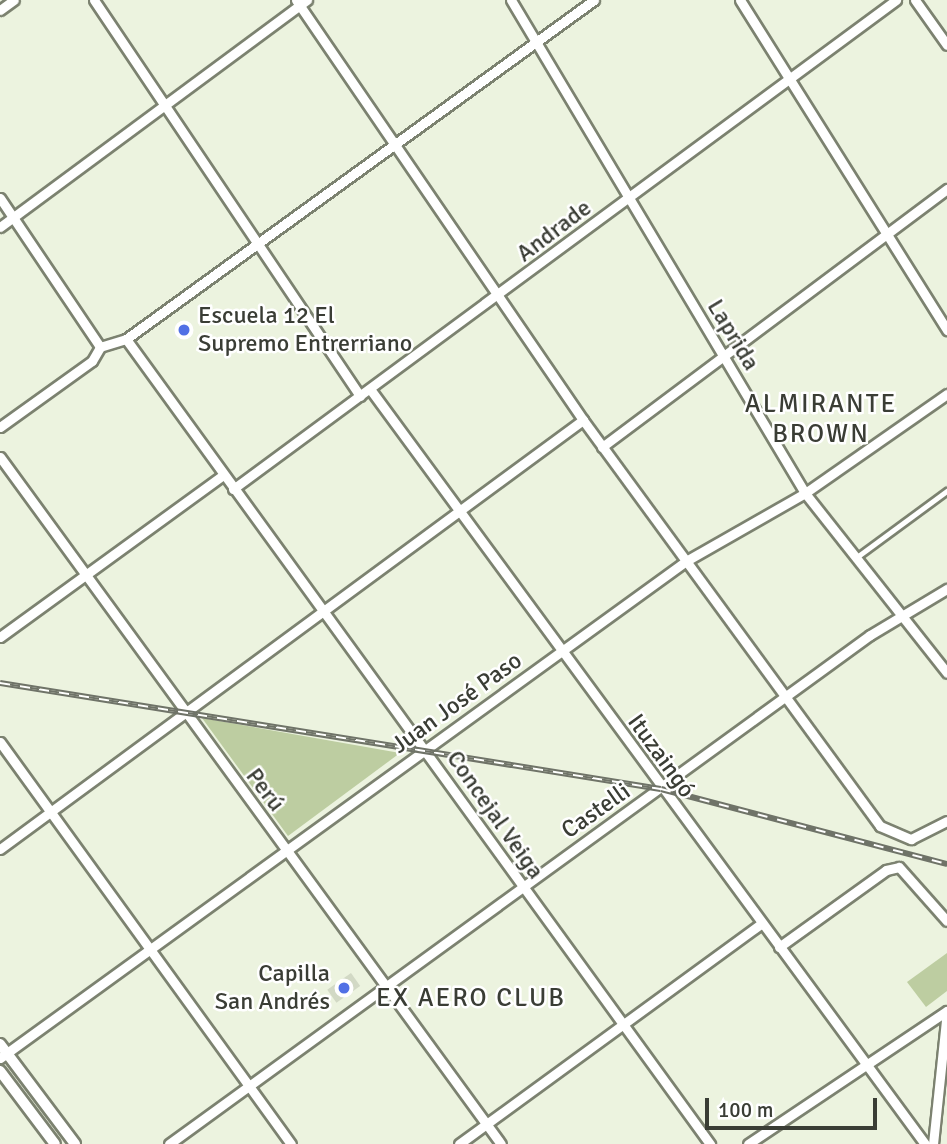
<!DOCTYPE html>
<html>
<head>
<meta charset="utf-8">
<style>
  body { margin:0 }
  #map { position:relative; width:947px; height:1144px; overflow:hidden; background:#ecf3df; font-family:Signika,sans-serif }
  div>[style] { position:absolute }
  .green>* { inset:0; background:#bdcda1 }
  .building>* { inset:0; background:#d2d9c5; transform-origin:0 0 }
  .roads { filter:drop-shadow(2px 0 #7c8270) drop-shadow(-2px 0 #7c8270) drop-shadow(0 2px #7c8270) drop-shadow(0 -2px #7c8270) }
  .service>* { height:4.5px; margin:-2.25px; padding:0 2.25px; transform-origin:2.25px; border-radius:2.25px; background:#fff }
  .minor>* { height:9px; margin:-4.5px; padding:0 4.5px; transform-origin:4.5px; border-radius:4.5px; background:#fff }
  .tertiary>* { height:10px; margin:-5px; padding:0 5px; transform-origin:5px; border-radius:5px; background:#fff }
  .rail>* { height:6px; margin-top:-3px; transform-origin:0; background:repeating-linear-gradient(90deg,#fff 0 10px,#6f7368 0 20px); box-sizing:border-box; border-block:2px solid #6f7368 }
  .dots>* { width:19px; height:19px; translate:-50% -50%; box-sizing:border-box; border:4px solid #fff; border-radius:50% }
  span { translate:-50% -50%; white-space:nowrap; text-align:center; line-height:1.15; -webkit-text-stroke:5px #fff; paint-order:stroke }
  .street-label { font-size:24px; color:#3a3d35 }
  .poi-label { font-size:24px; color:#3a3d35 }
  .left { translate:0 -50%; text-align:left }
  .right { translate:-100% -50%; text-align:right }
  .neighbourhood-label { font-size:26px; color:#3a3d35; letter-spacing:2px }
  .scale { position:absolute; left:705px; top:1098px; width:172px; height:32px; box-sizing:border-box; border:4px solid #3a3d35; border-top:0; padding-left:9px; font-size:21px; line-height:24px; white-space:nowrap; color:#3a3d35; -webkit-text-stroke:5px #fff; paint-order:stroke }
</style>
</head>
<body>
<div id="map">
  <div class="green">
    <i style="clip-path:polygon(202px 718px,400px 753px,288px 836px)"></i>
    <i style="clip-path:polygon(947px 953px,947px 991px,926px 1007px,907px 982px)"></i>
  </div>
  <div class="building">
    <i style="left:351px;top:973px;width:16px;height:29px;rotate:55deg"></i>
  </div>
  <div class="roads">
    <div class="service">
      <i style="left:857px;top:557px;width:112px;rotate:-36.3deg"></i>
    </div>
    <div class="minor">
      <i style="left:94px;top:0;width:477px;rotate:56.1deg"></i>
      <i style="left:296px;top:0;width:509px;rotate:55.65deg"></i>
      <i style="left:583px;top:420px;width:503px;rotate:53.81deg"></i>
      <i style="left:880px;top:826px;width:34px;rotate:23deg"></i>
      <i style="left:911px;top:839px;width:40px;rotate:-26.6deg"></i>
      <i style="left:511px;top:0;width:574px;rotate:59.19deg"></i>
      <i style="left:805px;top:493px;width:229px;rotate:51.7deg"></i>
      <i style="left:740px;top:0;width:390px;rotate:57.9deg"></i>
      <i style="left:915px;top:0;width:55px;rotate:54.6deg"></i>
      <i style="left:0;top:10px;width:17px;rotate:-36deg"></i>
      <i style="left:0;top:198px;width:179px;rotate:56.1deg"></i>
      <i style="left:0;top:227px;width:382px;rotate:-36.5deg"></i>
      <i style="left:126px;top:339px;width:995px;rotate:54.04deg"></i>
      <i style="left:370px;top:389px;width:937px;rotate:53.68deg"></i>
      <i style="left:0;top:427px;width:113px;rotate:-35.7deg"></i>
      <i style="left:92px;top:361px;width:16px;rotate:-60deg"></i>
      <i style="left:100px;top:347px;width:27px;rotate:-17deg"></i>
      <i style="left:126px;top:339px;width:578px;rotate:-35.92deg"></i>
      <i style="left:602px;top:447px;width:431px;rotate:-36.8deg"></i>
      <i style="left:0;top:457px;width:850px;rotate:53.9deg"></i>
      <i style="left:233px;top:489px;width:824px;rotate:-36.41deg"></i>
      <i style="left:0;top:637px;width:276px;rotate:-36deg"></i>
      <i style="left:0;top:742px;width:496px;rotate:54.1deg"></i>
      <i style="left:0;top:849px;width:724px;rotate:-36.35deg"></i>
      <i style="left:779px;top:947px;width:132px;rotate:-35.7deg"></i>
      <i style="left:886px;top:870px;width:13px;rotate:-13deg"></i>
      <i style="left:899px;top:867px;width:72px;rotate:48.4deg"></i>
      <i style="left:0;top:1058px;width:847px;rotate:-35.92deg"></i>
      <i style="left:686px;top:561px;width:137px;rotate:-29.7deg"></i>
      <i style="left:805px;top:493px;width:173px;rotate:-34.9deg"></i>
      <i style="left:169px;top:1144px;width:866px;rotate:-35.98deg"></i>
      <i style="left:870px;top:635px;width:90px;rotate:-30.9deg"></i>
      <i style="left:459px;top:1144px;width:375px;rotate:-36.1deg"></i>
      <i style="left:748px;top:1144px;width:239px;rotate:-33.8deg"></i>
      <i style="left:933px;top:1144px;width:134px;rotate:-84deg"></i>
    </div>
    <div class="tertiary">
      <i style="left:0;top:1044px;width:125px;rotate:53.1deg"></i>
      <i style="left:0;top:1071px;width:91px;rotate:53deg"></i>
    </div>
  </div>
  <div class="rail">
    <i style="left:0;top:683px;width:669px;rotate:9.11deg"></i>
    <i style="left:661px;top:789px;width:296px;rotate:14.7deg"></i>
  </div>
  <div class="dots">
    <i style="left:184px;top:330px;background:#5170e5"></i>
    <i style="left:344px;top:988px;background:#5170e5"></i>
  </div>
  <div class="street-label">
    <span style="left:554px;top:231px;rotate:-37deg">Andrade</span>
    <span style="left:733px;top:335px;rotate:59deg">Laprida</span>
    <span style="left:457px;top:703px;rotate:-36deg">Juan José Paso</span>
    <span style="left:661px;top:756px;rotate:54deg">Ituzaingó</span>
    <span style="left:265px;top:790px;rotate:53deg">Perú</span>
    <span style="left:596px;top:811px;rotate:-35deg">Castelli</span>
    <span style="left:495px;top:815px;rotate:55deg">Concejal Veiga</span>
  </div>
  <div class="poi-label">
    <span class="left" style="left:198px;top:330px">Escuela 12 El<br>Supremo Entrerriano</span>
    <span class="right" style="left:330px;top:988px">Capilla<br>San Andrés</span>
  </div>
  <div class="neighbourhood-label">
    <span style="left:821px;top:420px">ALMIRANTE<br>BROWN</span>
    <span style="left:471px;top:999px">EX AERO CLUB</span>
  </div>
  <div class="scale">100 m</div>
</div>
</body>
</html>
